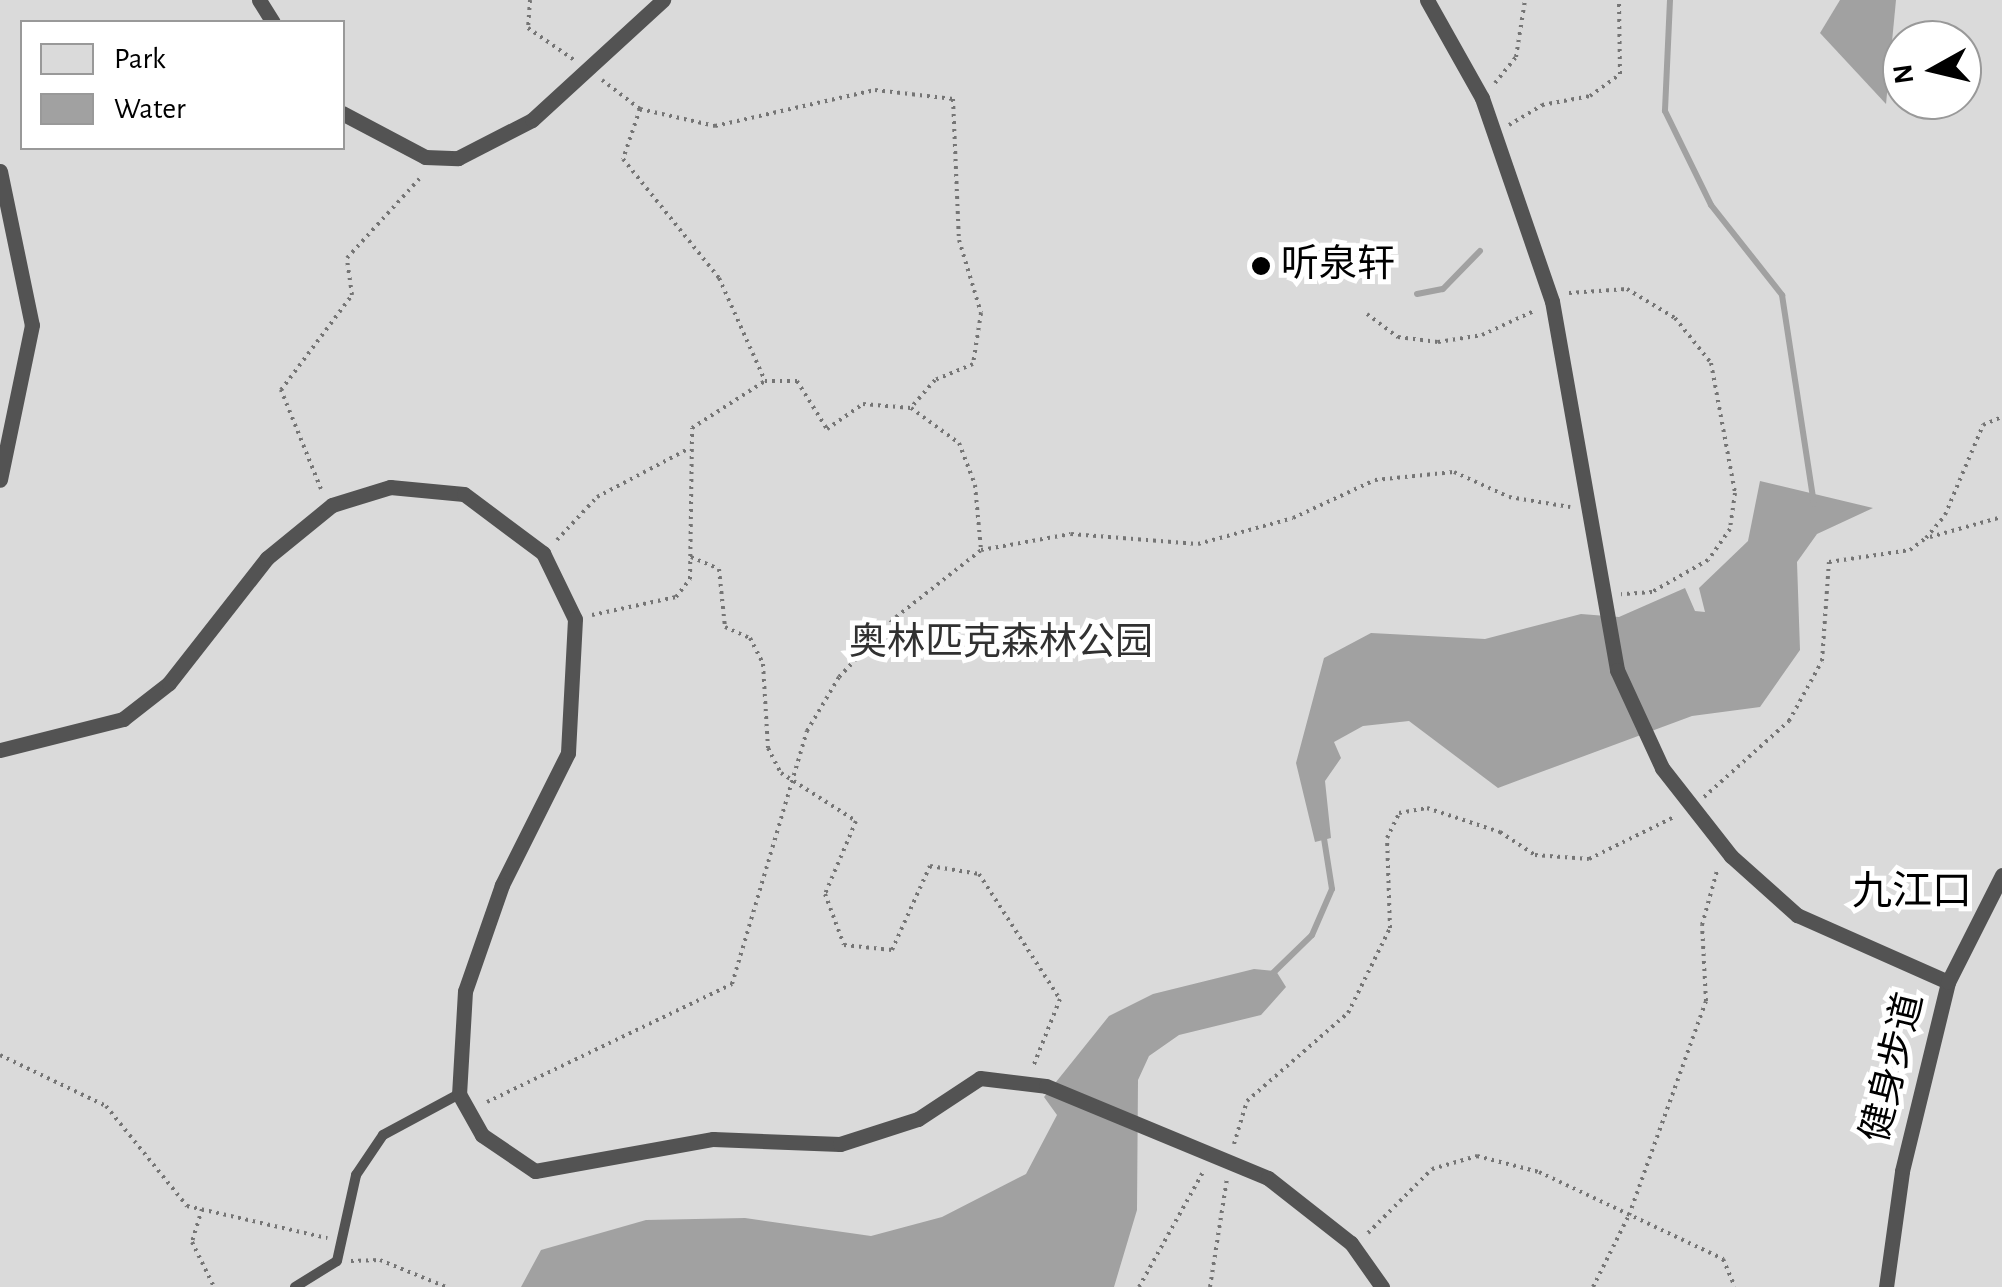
<!DOCTYPE html>
<html>
<head>
<meta charset="utf-8">
<style>
  body { margin:0 }
  #map { position:relative; width:2002px; height:1287px; overflow:hidden; background:#fff; font-family:"Alegreya Sans","Noto Sans SC",sans-serif }
  div>[style] { position:absolute }
  .green>* { inset:0; background:#dadada }
  .water>* { inset:0; background:#a1a1a1 }
  .stream>* { height:6px; margin:-3px; padding:0 3px; transform-origin:3px; border-radius:3px; background:#a1a1a1 }
  .path>* { height:4px; margin-top:-2px; transform-origin:0; background:repeating-linear-gradient(90deg,#757575 0 2.5px,transparent 0 7.5px) }
  .service>* { height:10px; margin:-5px; padding:0 5px; transform-origin:5px; border-radius:5px; background:#535353 }
  .pedestrian>* { height:15px; margin:-7.5px; padding:0 7.5px; transform-origin:7.5px; border-radius:7.5px; background:#535353 }
  .dots>* { width:28px; height:28px; translate:-50% -50%; box-sizing:border-box; border:5px solid #fff; border-radius:50% }
  span { translate:-50% -50%; white-space:nowrap; text-align:center; line-height:1.15; -webkit-text-stroke:10px #fff; paint-order:stroke }
  .poi-label { font-size:38px; color:#000 }
  .left { translate:0 -50%; text-align:left }
  .park-label { font-size:38px; color:#313131 }
  .street-label { font-size:38px; color:#000 }
  .neighbourhood-label { font-size:40px; color:#000 }
  .legend { position:absolute; left:20px; top:20px; width:325px; height:130px; box-sizing:border-box; background:#fff; border:2px solid #999; margin:0; padding:12px 18px; list-style:none; font-size:30px; color:#000 }
  .legend li { display:flex; align-items:center; gap:20px; height:50px }
  .legend b { width:50px; border:2px solid #999 }
  .north { position:absolute; left:1882px; top:20px; width:100px; height:100px; box-sizing:border-box; background:#fff; border:2px solid #999; border-radius:50%; rotate:262deg; font-size:28px; font-weight:700; line-height:40px; text-align:center; color:#000 }
  .north::after { content:''; display:block; margin:auto; width:35px; height:45px; background:#000; clip-path:polygon(50% 0,100% 100%,50% 72%,0 100%) }
</style>
</head>
<body>
<div id="map">
  <div class="green">
    <i style="clip-path:polygon(evenodd,0 0,2002px 0,2002px 1287px,0 1287px,0 0,22px 22px,342px 22px,342px 148px,22px 148px,22px 22px,0 0,1902px 40px,1962px 40px,1962px 100px,1902px 100px,1902px 40px)"></i>
  </div>
  <div class="water">
    <i style="clip-path:polygon(1840px 0,1896px 0,1886px 104px,1820px 33px)"></i>
    <i style="clip-path:polygon(1760px 481px,1873px 508px,1817px 534px,1797px 562px,1800px 650px,1760px 707px,1692px 716px,1498px 788px,1409px 721px,1363px 726px,1334px 742px,1341px 758px,1325px 781px,1331px 838px,1315px 842px,1296px 763px,1324px 658px,1371px 633px,1485px 639px,1581px 614px,1619px 617px,1685px 588px,1695px 611px,1705px 612px,1699px 588px,1748px 541px)"></i>
    <i style="clip-path:polygon(1254px 969px,1276px 971px,1286px 987px,1261px 1015px,1179px 1035px,1149px 1056px,1138px 1080px,1137px 1210px,1114px 1287px,521px 1287px,541px 1250px,646px 1220px,745px 1218px,871px 1236px,942px 1217px,1026px 1174px,1057px 1115px,1044px 1097px,1109px 1016px,1153px 994px)"></i>
  </div>
  <div class="stream">
    <i style="left:1670px;top:0;width:111px;rotate:92.6deg"></i>
    <i style="left:1665px;top:111px;width:105px;rotate:63.9deg"></i>
    <i style="left:1711px;top:205px;width:115px;rotate:51.7deg"></i>
    <i style="left:1782px;top:295px;width:211px;rotate:81.3deg"></i>
    <i style="left:1417px;top:294px;width:26px;rotate:-11deg"></i>
    <i style="left:1443px;top:289px;width:53px;rotate:-45.8deg"></i>
    <i style="left:1273px;top:973px;width:54px;rotate:-44.3deg"></i>
    <i style="left:1312px;top:935px;width:50px;rotate:-66.5deg"></i>
    <i style="left:1332px;top:889px;width:58px;rotate:-99deg"></i>
  </div>
  <div class="path">
    <i style="left:530px;top:0;width:28px;rotate:94deg"></i>
    <i style="left:528px;top:28px;width:56px;rotate:34.8deg"></i>
    <i style="left:602px;top:80px;width:48px;rotate:37.3deg"></i>
    <i style="left:640px;top:109px;width:77px;rotate:12.8deg"></i>
    <i style="left:715px;top:126px;width:164px;rotate:-12.7deg"></i>
    <i style="left:875px;top:90px;width:79px;rotate:6.6deg"></i>
    <i style="left:953px;top:99px;width:141px;rotate:87.6deg"></i>
    <i style="left:959px;top:240px;width:76px;rotate:73.2deg"></i>
    <i style="left:981px;top:313px;width:52px;rotate:98.9deg"></i>
    <i style="left:973px;top:364px;width:41px;rotate:157.2deg"></i>
    <i style="left:935px;top:380px;width:37px;rotate:131deg"></i>
    <i style="left:1495px;top:83px;width:33px;rotate:-51deg"></i>
    <i style="left:1516px;top:57px;width:58px;rotate:-81deg"></i>
    <i style="left:640px;top:109px;width:53px;rotate:108.8deg"></i>
    <i style="left:623px;top:159px;width:153px;rotate:51.1deg"></i>
    <i style="left:719px;top:278px;width:113px;rotate:65.9deg"></i>
    <i style="left:1509px;top:125px;width:39px;rotate:-31deg"></i>
    <i style="left:1542px;top:105px;width:49px;rotate:-10.6deg"></i>
    <i style="left:1590px;top:96px;width:37px;rotate:-36deg"></i>
    <i style="left:1620px;top:74px;width:74px;rotate:-90.8deg"></i>
    <i style="left:1569px;top:293px;width:58px;rotate:-3.9deg"></i>
    <i style="left:1627px;top:289px;width:56px;rotate:31.1deg"></i>
    <i style="left:1675px;top:318px;width:58px;rotate:51.3deg"></i>
    <i style="left:1711px;top:363px;width:132px;rotate:79.5deg"></i>
    <i style="left:1735px;top:493px;width:36px;rotate:98deg"></i>
    <i style="left:1730px;top:529px;width:38px;rotate:125deg"></i>
    <i style="left:1708px;top:560px;width:64px;rotate:150.3deg"></i>
    <i style="left:1652px;top:592px;width:31px;rotate:176deg"></i>
    <i style="left:1367px;top:314px;width:39px;rotate:37deg"></i>
    <i style="left:1398px;top:337px;width:40px;rotate:7.1deg"></i>
    <i style="left:1438px;top:342px;width:45px;rotate:-9deg"></i>
    <i style="left:1482px;top:335px;width:57px;rotate:-24.8deg"></i>
    <i style="left:321px;top:489px;width:107px;rotate:-112deg"></i>
    <i style="left:281px;top:390px;width:119px;rotate:-53.2deg"></i>
    <i style="left:352px;top:295px;width:37px;rotate:-98deg"></i>
    <i style="left:347px;top:258px;width:110px;rotate:-47.6deg"></i>
    <i style="left:1930px;top:537px;width:75px;rotate:-15.5deg"></i>
    <i style="left:557px;top:540px;width:59px;rotate:-47.1deg"></i>
    <i style="left:597px;top:497px;width:105px;rotate:-27.8deg"></i>
    <i style="left:691px;top:557px;width:30px;rotate:23deg"></i>
    <i style="left:719px;top:569px;width:58px;rotate:84.1deg"></i>
    <i style="left:725px;top:627px;width:27px;rotate:24deg"></i>
    <i style="left:750px;top:638px;width:29px;rotate:63deg"></i>
    <i style="left:763px;top:664px;width:84px;rotate:86.6deg"></i>
    <i style="left:768px;top:748px;width:28px;rotate:63deg"></i>
    <i style="left:781px;top:773px;width:89px;rotate:32.6deg"></i>
    <i style="left:856px;top:821px;width:79px;rotate:113deg"></i>
    <i style="left:825px;top:894px;width:54px;rotate:69.6deg"></i>
    <i style="left:844px;top:945px;width:48px;rotate:5.9deg"></i>
    <i style="left:892px;top:950px;width:92px;rotate:-65.7deg"></i>
    <i style="left:930px;top:866px;width:50px;rotate:9.3deg"></i>
    <i style="left:979px;top:874px;width:149px;rotate:57.1deg"></i>
    <i style="left:1060px;top:999px;width:73px;rotate:111.7deg"></i>
    <i style="left:592px;top:615px;width:86px;rotate:-12.1deg"></i>
    <i style="left:676px;top:597px;width:23px;rotate:-52deg"></i>
    <i style="left:690px;top:579px;width:151px;rotate:-89.2deg"></i>
    <i style="left:692px;top:428px;width:87px;rotate:-32.8deg"></i>
    <i style="left:765px;top:381px;width:32px"></i>
    <i style="left:797px;top:381px;width:57px;rotate:58deg"></i>
    <i style="left:827px;top:429px;width:44px;rotate:-34.8deg"></i>
    <i style="left:863px;top:404px;width:48px;rotate:4.8deg"></i>
    <i style="left:911px;top:408px;width:59px;rotate:36.1deg"></i>
    <i style="left:959px;top:443px;width:45px;rotate:69.1deg"></i>
    <i style="left:975px;top:485px;width:65px;rotate:84.7deg"></i>
    <i style="left:1704px;top:797px;width:114px;rotate:-41.8deg"></i>
    <i style="left:1789px;top:721px;width:68px;rotate:-61.2deg"></i>
    <i style="left:1822px;top:661px;width:99px;rotate:-86deg"></i>
    <i style="left:1829px;top:562px;width:82px;rotate:-8.4deg"></i>
    <i style="left:1910px;top:550px;width:20px;rotate:-37deg"></i>
    <i style="left:1926px;top:538px;width:30px;rotate:-50deg"></i>
    <i style="left:1945px;top:515px;width:98px;rotate:-67.1deg"></i>
    <i style="left:1983px;top:425px;width:21px;rotate:-23deg"></i>
    <i style="left:0;top:1055px;width:118px;rotate:25.7deg"></i>
    <i style="left:106px;top:1106px;width:129px;rotate:51deg"></i>
    <i style="left:187px;top:1206px;width:144px;rotate:12.9deg"></i>
    <i style="left:487px;top:1102px;width:272px;rotate:-25.7deg"></i>
    <i style="left:732px;top:984px;width:264px;rotate:-73.5deg"></i>
    <i style="left:807px;top:731px;width:63px;rotate:-59.3deg"></i>
    <i style="left:839px;top:677px;width:83px;rotate:-46.5deg"></i>
    <i style="left:896px;top:617px;width:108px;rotate:-38.2deg"></i>
    <i style="left:981px;top:550px;width:91px;rotate:-10.1deg"></i>
    <i style="left:1071px;top:534px;width:127px;rotate:4.5deg"></i>
    <i style="left:1198px;top:544px;width:98px;rotate:-15.3deg"></i>
    <i style="left:1293px;top:518px;width:90px;rotate:-24.9deg"></i>
    <i style="left:1375px;top:480px;width:79px;rotate:-5.8deg"></i>
    <i style="left:1454px;top:472px;width:60px;rotate:24.4deg"></i>
    <i style="left:1509px;top:497px;width:62px;rotate:9.3deg"></i>
    <i style="left:1234px;top:1144px;width:45px;rotate:-73.2deg"></i>
    <i style="left:1247px;top:1101px;width:134px;rotate:-41.1deg"></i>
    <i style="left:1348px;top:1013px;width:95px;rotate:-63.7deg"></i>
    <i style="left:1390px;top:928px;width:90px;rotate:-91.9deg"></i>
    <i style="left:1387px;top:838px;width:28px;rotate:-64deg"></i>
    <i style="left:1399px;top:813px;width:28px;rotate:-10deg"></i>
    <i style="left:1427px;top:808px;width:77px;rotate:18.2deg"></i>
    <i style="left:1500px;top:832px;width:42px;rotate:33.3deg"></i>
    <i style="left:1535px;top:855px;width:54px;rotate:4.2deg"></i>
    <i style="left:1589px;top:859px;width:97px;rotate:-26.3deg"></i>
    <i style="left:202px;top:1209px;width:34px;rotate:107deg"></i>
    <i style="left:192px;top:1242px;width:50px;rotate:63.9deg"></i>
    <i style="left:1368px;top:1233px;width:91px;rotate:-45deg"></i>
    <i style="left:1432px;top:1169px;width:47px;rotate:-16.1deg"></i>
    <i style="left:1477px;top:1156px;width:64px;rotate:14.5deg"></i>
    <i style="left:1539px;top:1172px;width:204px;rotate:25.3deg"></i>
    <i style="left:1723px;top:1259px;width:30px;rotate:67deg"></i>
    <i style="left:351px;top:1261px;width:29px;rotate:-2deg"></i>
    <i style="left:380px;top:1260px;width:71px;rotate:22.2deg"></i>
    <i style="left:1139px;top:1287px;width:134px;rotate:-60.9deg"></i>
    <i style="left:1210px;top:1287px;width:110px;rotate:-81.1deg"></i>
    <i style="left:1593px;top:1287px;width:80px;rotate:-63.4deg"></i>
    <i style="left:1629px;top:1215px;width:227px;rotate:-70.2deg"></i>
    <i style="left:1706px;top:1001px;width:76px;rotate:-93deg"></i>
    <i style="left:1702px;top:925px;width:56px;rotate:-74.5deg"></i>
  </div>
  <div class="service">
    <i style="left:295px;top:1287px;width:49px;rotate:-31.8deg"></i>
    <i style="left:337px;top:1261px;width:88px;rotate:-77.5deg"></i>
    <i style="left:356px;top:1175px;width:48px;rotate:-56deg"></i>
    <i style="left:383px;top:1135px;width:86px;rotate:-28.3deg"></i>
  </div>
  <div class="pedestrian">
    <i style="left:259px;top:0;width:26px;rotate:58deg"></i>
    <i style="left:1427px;top:0;width:112px;rotate:60.7deg"></i>
    <i style="left:1482px;top:98px;width:215px;rotate:71deg"></i>
    <i style="left:1552px;top:301px;width:375px;rotate:80deg"></i>
    <i style="left:1617px;top:670px;width:108px;rotate:65.3deg"></i>
    <i style="left:1662px;top:768px;width:112px;rotate:51.9deg"></i>
    <i style="left:1731px;top:856px;width:89px;rotate:41.8deg"></i>
    <i style="left:1797px;top:915px;width:165px;rotate:23.9deg"></i>
    <i style="left:342px;top:113px;width:94px;rotate:27.9deg"></i>
    <i style="left:425px;top:157px;width:33px;rotate:2deg"></i>
    <i style="left:458px;top:158px;width:83px;rotate:-27.2deg"></i>
    <i style="left:532px;top:120px;width:178px;rotate:-42.5deg"></i>
    <i style="left:0;top:171px;width:157px;rotate:78.3deg"></i>
    <i style="left:32px;top:325px;width:158px;rotate:101.7deg"></i>
    <i style="left:0;top:750px;width:127px;rotate:-14.1deg"></i>
    <i style="left:123px;top:719px;width:58px;rotate:-38deg"></i>
    <i style="left:169px;top:683px;width:159px;rotate:-51.9deg"></i>
    <i style="left:267px;top:558px;width:84px;rotate:-39.2deg"></i>
    <i style="left:332px;top:505px;width:61px;rotate:-17.2deg"></i>
    <i style="left:390px;top:487px;width:74px;rotate:5.4deg"></i>
    <i style="left:464px;top:494px;width:99px;rotate:36.8deg"></i>
    <i style="left:543px;top:553px;width:73px;rotate:64.1deg"></i>
    <i style="left:575px;top:619px;width:134px;rotate:93deg"></i>
    <i style="left:568px;top:753px;width:148px;rotate:116.6deg"></i>
    <i style="left:502px;top:885px;width:112px;rotate:109.2deg"></i>
    <i style="left:465px;top:991px;width:103px;rotate:93.3deg"></i>
    <i style="left:459px;top:1094px;width:47px;rotate:60.7deg"></i>
    <i style="left:482px;top:1135px;width:64px;rotate:34.2deg"></i>
    <i style="left:535px;top:1171px;width:181px;rotate:-10.2deg"></i>
    <i style="left:713px;top:1139px;width:127px;rotate:2.3deg"></i>
    <i style="left:840px;top:1144px;width:82px;rotate:-17.8deg"></i>
    <i style="left:918px;top:1119px;width:74px;rotate:-33.5deg"></i>
    <i style="left:980px;top:1078px;width:66px;rotate:6.9deg"></i>
    <i style="left:1046px;top:1086px;width:240px;rotate:22.5deg"></i>
    <i style="left:1268px;top:1178px;width:105px;rotate:38.1deg"></i>
    <i style="left:1351px;top:1243px;width:54px;rotate:54.8deg"></i>
    <i style="left:1886px;top:1287px;width:117px;rotate:-82.1deg"></i>
    <i style="left:1902px;top:1171px;width:195px;rotate:-76.3deg"></i>
    <i style="left:1948px;top:982px;width:120px;rotate:-63.2deg"></i>
  </div>
  <div class="dots">
    <i style="left:1261px;top:266px;background:#000"></i>
  </div>
  <div class="poi-label">
    <span class="left" style="left:1281px;top:266px">听泉轩</span>
  </div>
  <div class="park-label">
    <span style="left:1001px;top:644px">奥林匹克森林公园</span>
  </div>
  <div class="street-label">
    <span style="left:1894px;top:1068px;rotate:-76deg">健身步道</span>
  </div>
  <div class="neighbourhood-label">
    <span style="left:1912px;top:892px">九江口</span>
  </div>
  <ul class="legend">
  <li><b style="height:28px;background:#dadada"></b>Park</li>
  <li><b style="height:28px;background:#a1a1a1"></b>Water</li>
  </ul>
  <div class="north">N</div>
</div>
</body>
</html>
